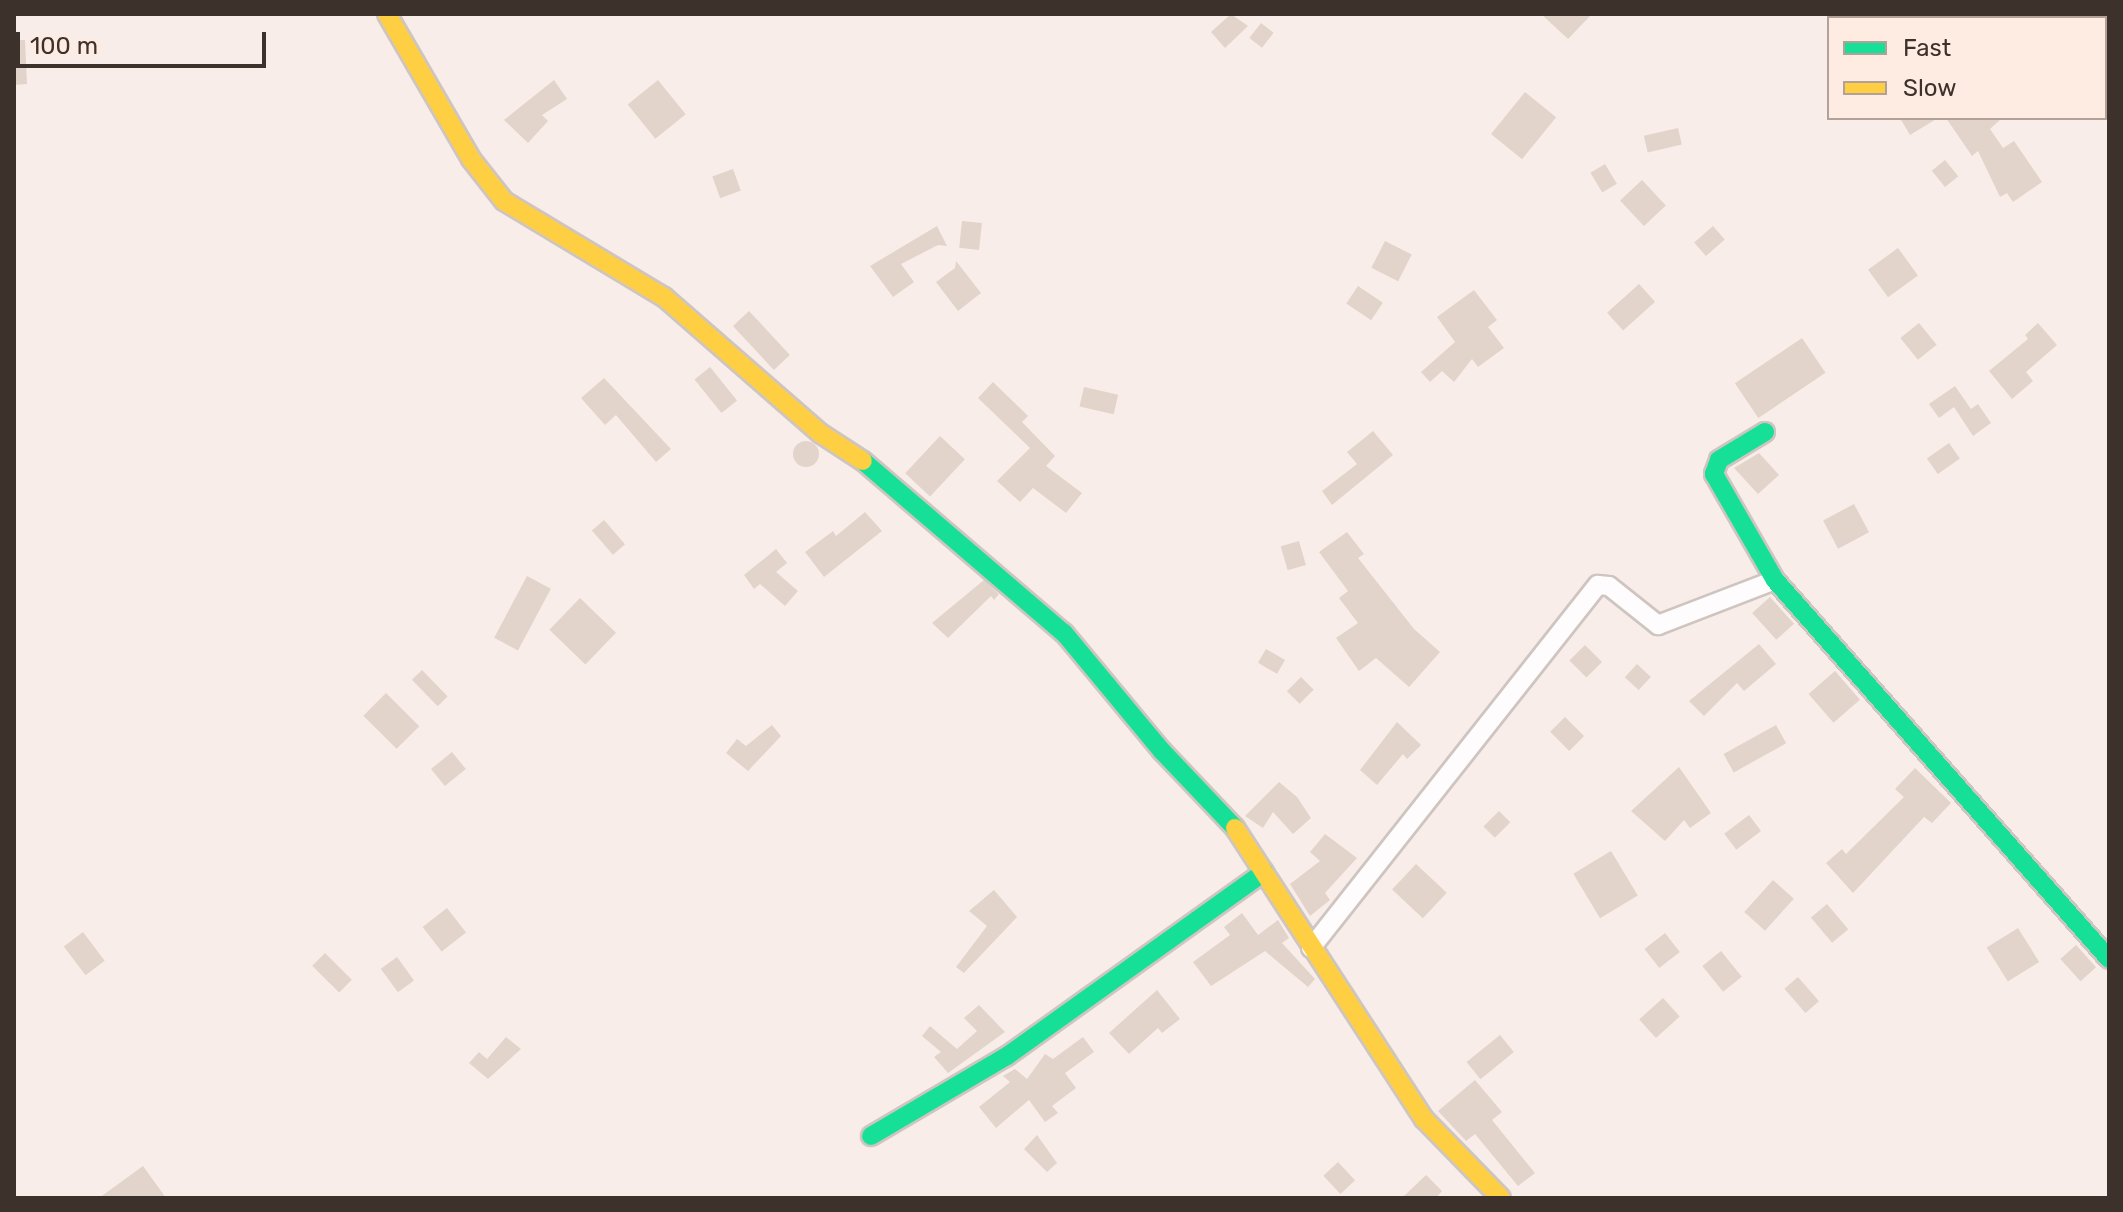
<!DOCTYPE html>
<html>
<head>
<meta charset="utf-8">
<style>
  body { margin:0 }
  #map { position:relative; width:2123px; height:1212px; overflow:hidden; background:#f8ede8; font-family:Rubik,sans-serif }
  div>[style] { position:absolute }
  .building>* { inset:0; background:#e2d4cb; transform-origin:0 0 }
  .round { border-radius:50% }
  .roads { filter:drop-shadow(2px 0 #cfc5c0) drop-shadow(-2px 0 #cfc5c0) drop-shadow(0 2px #cfc5c0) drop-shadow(0 -2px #cfc5c0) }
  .street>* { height:18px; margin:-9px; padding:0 9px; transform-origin:9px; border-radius:9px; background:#fefcfc }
  .fast>* { height:18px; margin:-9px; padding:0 9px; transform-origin:9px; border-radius:9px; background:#16e098 }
  .slow>* { height:18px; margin:-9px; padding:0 9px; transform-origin:9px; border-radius:9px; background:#ffcf43 }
  span { translate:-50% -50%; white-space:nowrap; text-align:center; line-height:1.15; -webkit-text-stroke:6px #feebe2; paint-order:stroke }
  .frame { position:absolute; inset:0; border:16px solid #3d312c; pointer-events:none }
  .legend { position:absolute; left:1827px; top:16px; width:280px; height:104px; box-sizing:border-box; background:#feebe2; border:2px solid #b1a199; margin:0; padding:10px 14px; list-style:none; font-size:24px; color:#3d312c }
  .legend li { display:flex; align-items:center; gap:16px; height:40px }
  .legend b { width:40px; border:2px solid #b1a199 }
  .scale { position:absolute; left:16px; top:32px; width:250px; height:36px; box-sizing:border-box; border:4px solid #3d312c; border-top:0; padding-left:10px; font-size:24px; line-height:28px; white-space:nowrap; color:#3d312c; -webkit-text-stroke:6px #feebe2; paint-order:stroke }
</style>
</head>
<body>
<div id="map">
  <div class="building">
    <i style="clip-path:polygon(1231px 14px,1248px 26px,1225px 48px,1211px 32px)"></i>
    <i style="clip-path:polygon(1541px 14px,1592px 14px,1568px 39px)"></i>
    <i style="left:1261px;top:23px;width:16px;height:19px;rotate:38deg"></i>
    <i style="clip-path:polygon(14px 40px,25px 40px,27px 84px,14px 85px)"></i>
    <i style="clip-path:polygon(554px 80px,567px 99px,542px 115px,548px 121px,528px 143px,504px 120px)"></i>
    <i style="left:658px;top:80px;width:44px;height:39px;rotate:51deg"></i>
    <i style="left:1525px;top:92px;width:40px;height:54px;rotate:39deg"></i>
    <i style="clip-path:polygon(1900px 118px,1938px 118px,1910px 135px)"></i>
    <i style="clip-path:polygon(1946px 118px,2002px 118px,1990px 129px,2003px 148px,2014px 141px,2042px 182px,2013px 202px,2007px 193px,2000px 197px,1978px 151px,1972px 156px)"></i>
    <i style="left:1678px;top:128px;width:17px;height:35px;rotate:77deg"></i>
    <i style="left:1945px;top:160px;width:21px;height:17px;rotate:51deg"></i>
    <i style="left:1605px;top:164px;width:23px;height:17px;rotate:59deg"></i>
    <i style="left:733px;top:169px;width:23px;height:22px;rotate:70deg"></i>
    <i style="left:1642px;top:180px;width:35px;height:30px;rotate:47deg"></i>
    <i style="left:962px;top:221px;width:20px;height:27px;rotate:6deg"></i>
    <i style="clip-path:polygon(937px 226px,947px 246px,938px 245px,901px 264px,914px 282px,893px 297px,870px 266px)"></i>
    <i style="left:1713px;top:226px;width:18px;height:25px;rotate:49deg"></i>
    <i style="left:1385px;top:241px;width:30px;height:30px;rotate:27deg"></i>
    <i style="left:1898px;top:248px;width:34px;height:37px;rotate:54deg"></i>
    <i style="clip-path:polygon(956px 261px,981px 293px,958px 311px,936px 282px,955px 268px)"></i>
    <i style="left:1639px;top:284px;width:24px;height:43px;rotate:48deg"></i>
    <i style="left:1358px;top:286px;width:30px;height:21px;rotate:34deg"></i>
    <i style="clip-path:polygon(1474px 290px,1497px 320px,1488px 327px,1504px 348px,1478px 367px,1472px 359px,1454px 382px,1442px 371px,1430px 382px,1421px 372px,1455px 342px,1437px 317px)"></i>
    <i style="left:749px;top:311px;width:60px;height:22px;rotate:47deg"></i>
    <i style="left:1919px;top:323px;width:28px;height:24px;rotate:51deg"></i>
    <i style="clip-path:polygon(2038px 323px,2057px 345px,2026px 372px,2033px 381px,2012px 399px,1989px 371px,2028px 339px,2025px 335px)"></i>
    <i style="left:1802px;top:338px;width:42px;height:81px;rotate:56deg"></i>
    <i style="left:710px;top:367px;width:43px;height:20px;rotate:51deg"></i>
    <i style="clip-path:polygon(604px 378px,671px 449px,656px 462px,616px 415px,605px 425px,581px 398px)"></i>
    <i style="clip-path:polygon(993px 382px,1028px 416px,1022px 422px,1055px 456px,1046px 466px,1082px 493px,1066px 513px,1033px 488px,1020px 502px,997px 481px,1030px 448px,978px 398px)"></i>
    <i style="clip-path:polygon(1955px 386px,1971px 409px,1978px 404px,1991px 423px,1973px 436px,1954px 407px,1939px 418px,1929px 404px)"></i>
    <i style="left:1084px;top:387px;width:35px;height:20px;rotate:13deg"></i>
    <i style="clip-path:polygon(1373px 431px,1393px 455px,1332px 505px,1322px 491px,1357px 464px,1347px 452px)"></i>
    <i style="left:940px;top:436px;width:34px;height:51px;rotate:43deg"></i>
    <i class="round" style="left:793px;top:441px;width:26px;height:26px"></i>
    <i style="left:1949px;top:443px;width:19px;height:27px;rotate:55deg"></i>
    <i style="clip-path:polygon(1759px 453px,1779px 475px,1758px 494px,1734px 468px)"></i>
    <i style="left:1854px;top:504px;width:32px;height:35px;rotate:62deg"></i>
    <i style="clip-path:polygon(865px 512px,882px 531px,824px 577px,805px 552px,833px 531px,836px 536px)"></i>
    <i style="left:604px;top:520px;width:32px;height:16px;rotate:49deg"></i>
    <i style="clip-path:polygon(1347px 532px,1364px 554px,1358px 558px,1414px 629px,1440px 652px,1409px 687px,1376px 658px,1359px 671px,1336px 638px,1358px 623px,1339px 598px,1348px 591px,1319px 552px)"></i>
    <i style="left:1299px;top:541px;width:25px;height:19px;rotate:74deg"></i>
    <i style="clip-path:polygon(776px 549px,787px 563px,776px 572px,798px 591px,785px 606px,760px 584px,754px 589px,744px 575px)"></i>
    <i style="left:527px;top:576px;width:27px;height:70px;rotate:28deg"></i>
    <i style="clip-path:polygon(984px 580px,999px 594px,994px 600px,991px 596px,948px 638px,932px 623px)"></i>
    <i style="left:1770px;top:597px;width:36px;height:24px;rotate:48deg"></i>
    <i style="left:580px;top:598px;width:50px;height:44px;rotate:44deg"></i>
    <i style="clip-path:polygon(1759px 644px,1776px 664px,1744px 691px,1737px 683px,1704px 716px,1689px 701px)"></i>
    <i style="left:1585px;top:645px;width:24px;height:22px;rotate:45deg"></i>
    <i style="left:1266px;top:649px;width:22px;height:16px;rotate:30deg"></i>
    <i style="left:1637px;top:664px;width:19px;height:18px;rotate:43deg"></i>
    <i style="left:422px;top:670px;width:37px;height:14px;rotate:46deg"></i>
    <i style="left:1835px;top:671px;width:38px;height:35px;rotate:49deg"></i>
    <i style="left:1301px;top:677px;width:18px;height:20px;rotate:45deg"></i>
    <i style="left:386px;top:693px;width:47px;height:32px;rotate:45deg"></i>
    <i style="left:1565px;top:717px;width:27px;height:21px;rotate:45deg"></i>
    <i style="clip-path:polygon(1397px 722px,1421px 745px,1407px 759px,1403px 754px,1377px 785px,1360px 770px)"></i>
    <i style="clip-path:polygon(772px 725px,781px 736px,748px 771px,726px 753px,737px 739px,746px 746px)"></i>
    <i style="left:1776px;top:725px;width:21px;height:60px;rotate:61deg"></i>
    <i style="left:452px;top:752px;width:22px;height:27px;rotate:51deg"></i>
    <i style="clip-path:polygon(1679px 767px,1711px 813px,1690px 828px,1684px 820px,1665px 841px,1631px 811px)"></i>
    <i style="clip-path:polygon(1915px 768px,1951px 803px,1932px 823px,1924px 817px,1853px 893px,1826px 863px,1842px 849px,1846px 854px,1904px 797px,1895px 789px)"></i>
    <i style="clip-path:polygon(1279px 782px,1297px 797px,1311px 818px,1293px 834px,1273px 812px,1263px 828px,1245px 816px)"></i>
    <i style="left:1499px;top:811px;width:16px;height:22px;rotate:45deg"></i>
    <i style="left:1749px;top:815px;width:20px;height:31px;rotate:53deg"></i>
    <i style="clip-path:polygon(1325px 834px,1357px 858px,1325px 893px,1330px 900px,1310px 916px,1290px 884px,1320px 861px,1310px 852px)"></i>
    <i style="left:1611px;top:851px;width:52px;height:44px;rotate:59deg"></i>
    <i style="left:1416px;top:864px;width:42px;height:35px;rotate:43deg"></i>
    <i style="left:1773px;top:880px;width:28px;height:43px;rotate:42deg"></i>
    <i style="clip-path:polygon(994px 890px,1017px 917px,964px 973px,956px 967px,987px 926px,969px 911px)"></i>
    <i style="left:1827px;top:904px;width:33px;height:21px;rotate:50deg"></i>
    <i style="left:447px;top:908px;width:31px;height:31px;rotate:52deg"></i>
    <i style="clip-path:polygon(1242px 913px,1258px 935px,1278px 920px,1289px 938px,1282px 943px,1315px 979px,1308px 987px,1265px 951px,1211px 986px,1193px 962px,1230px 935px,1224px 927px)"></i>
    <i style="left:2018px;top:928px;width:40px;height:37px;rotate:58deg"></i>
    <i style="left:83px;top:932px;width:36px;height:24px;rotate:53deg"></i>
    <i style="left:1665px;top:933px;width:24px;height:26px;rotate:52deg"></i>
    <i style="left:2076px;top:945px;width:30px;height:21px;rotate:48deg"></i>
    <i style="left:1721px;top:951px;width:33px;height:24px;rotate:51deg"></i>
    <i style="left:325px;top:953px;width:38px;height:18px;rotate:45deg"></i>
    <i style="left:397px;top:957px;width:29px;height:20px;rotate:54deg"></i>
    <i style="left:1798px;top:977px;width:32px;height:18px;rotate:49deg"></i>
    <i style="clip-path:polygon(1157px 990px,1180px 1019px,1162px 1033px,1158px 1028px,1129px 1054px,1109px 1033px)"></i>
    <i style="left:1663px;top:998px;width:25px;height:32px;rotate:48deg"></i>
    <i style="clip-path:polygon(979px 1005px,1005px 1032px,948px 1073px,934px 1057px,941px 1052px,922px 1036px,930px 1026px,957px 1049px,977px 1031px,964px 1018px)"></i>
    <i style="left:1500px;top:1035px;width:22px;height:43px;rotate:51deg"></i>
    <i style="clip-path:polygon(506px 1037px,521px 1049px,488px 1079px,469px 1063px,479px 1052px,487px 1059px)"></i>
    <i style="clip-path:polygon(1083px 1037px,1094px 1052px,1065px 1073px,1076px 1088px,1052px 1106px,1058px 1113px,1045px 1122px,1029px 1100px,996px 1128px,979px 1107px,1010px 1082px,1003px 1076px,1015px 1069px,1027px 1079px,1045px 1054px,1053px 1059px)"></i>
    <i style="clip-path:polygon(1475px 1080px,1502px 1112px,1492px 1120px,1535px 1173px,1518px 1186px,1475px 1134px,1466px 1141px,1438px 1111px)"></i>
    <i style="clip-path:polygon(1037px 1135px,1057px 1163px,1047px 1172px,1024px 1149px)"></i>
    <i style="left:1338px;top:1162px;width:25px;height:20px;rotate:47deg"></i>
    <i style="clip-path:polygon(143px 1166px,166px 1198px,99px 1198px)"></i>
    <i style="clip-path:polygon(1426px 1175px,1442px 1191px,1436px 1198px,1402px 1198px)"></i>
  </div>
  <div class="roads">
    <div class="street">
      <i style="left:1311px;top:948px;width:463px;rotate:-51.7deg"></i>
      <i style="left:1598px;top:585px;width:11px;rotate:5deg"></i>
      <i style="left:1609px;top:586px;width:63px;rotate:38.5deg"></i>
      <i style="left:1658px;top:625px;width:125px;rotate:-21deg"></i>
    </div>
    <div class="fast">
      <i style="left:1765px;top:432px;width:54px;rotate:148.7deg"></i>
      <i style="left:1719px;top:460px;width:15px;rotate:110deg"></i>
      <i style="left:1714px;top:474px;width:122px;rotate:60.1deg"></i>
      <i style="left:1775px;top:580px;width:505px;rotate:48.61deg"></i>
      <i style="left:863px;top:461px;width:265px;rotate:40.6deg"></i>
      <i style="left:1064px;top:633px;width:153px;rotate:50.3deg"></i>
      <i style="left:1162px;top:751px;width:106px;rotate:46.5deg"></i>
      <i style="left:871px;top:1136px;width:158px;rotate:-30.5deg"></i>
      <i style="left:1007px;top:1056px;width:316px;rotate:-35.6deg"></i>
    </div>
    <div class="slow">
      <i style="left:387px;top:14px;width:168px;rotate:59.9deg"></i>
      <i style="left:471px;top:159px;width:53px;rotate:51.8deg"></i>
      <i style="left:504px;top:201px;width:187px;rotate:31deg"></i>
      <i style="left:664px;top:297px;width:207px;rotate:41.1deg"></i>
      <i style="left:820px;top:433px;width:51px;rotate:33.1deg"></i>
      <i style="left:1235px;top:828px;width:347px;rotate:57deg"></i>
      <i style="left:1424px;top:1119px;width:110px;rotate:45.7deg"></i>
    </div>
  </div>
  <div class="frame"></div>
  <ul class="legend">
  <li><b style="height:10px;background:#16e098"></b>Fast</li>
  <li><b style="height:10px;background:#ffcf43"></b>Slow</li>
  </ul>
  <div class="scale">100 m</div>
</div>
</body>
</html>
